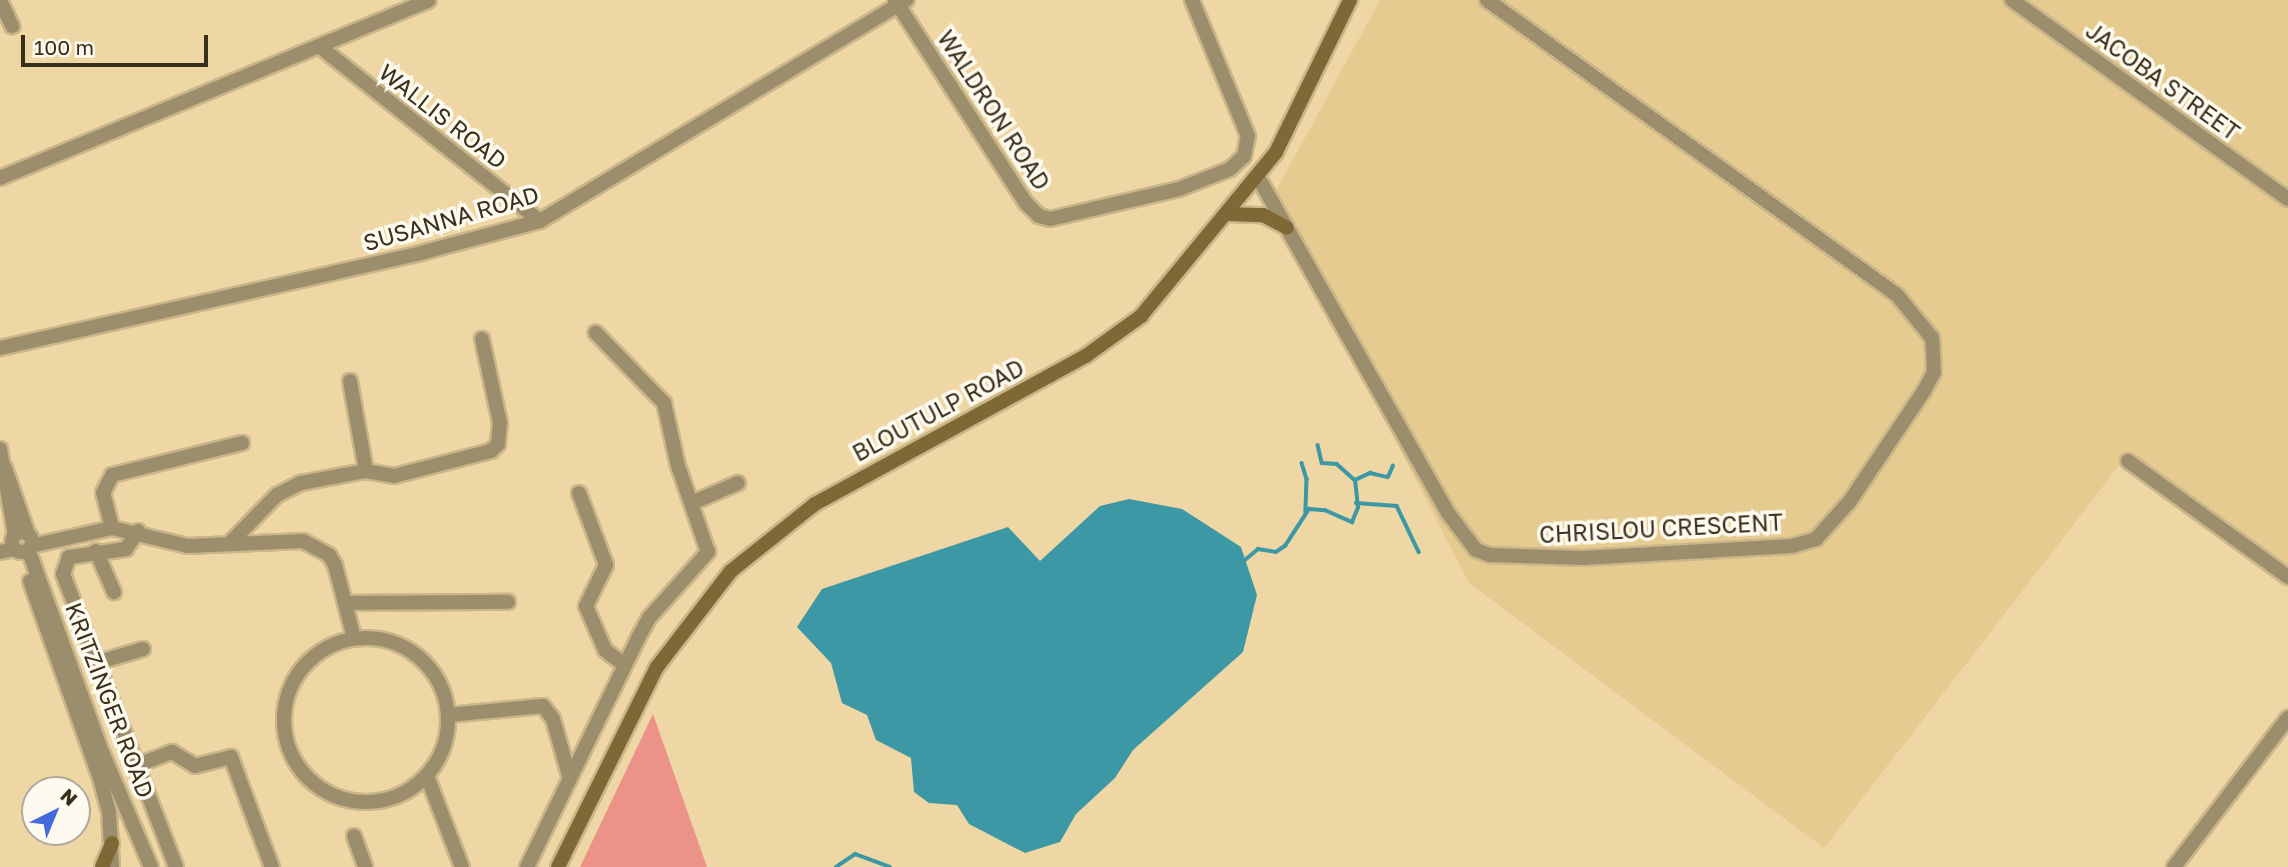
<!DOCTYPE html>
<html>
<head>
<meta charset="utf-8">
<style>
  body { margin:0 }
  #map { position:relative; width:2288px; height:867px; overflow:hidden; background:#eed7a4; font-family:"Golos Text",sans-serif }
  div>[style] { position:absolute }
  .built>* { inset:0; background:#e5cb90 }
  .green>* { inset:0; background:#eb9389 }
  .water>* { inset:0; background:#3c98a4 }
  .stream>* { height:3.5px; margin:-1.75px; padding:0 1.75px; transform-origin:1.75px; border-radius:1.75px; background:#3c98a4 }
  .roads { filter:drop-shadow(2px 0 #cab689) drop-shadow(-2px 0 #cab689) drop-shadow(0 2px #cab689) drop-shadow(0 -2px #cab689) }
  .street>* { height:14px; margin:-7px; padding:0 7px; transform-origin:7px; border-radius:7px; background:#9c8e6d }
  .street>.ring { margin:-7px; padding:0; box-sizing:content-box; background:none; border:14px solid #9c8e6d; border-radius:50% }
  .secondary>* { height:14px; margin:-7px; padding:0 7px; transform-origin:7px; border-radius:7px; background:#7e6936 }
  span { translate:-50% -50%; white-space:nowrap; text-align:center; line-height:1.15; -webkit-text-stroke:7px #fffaf0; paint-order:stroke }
  .street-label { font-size:23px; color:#39301b }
  .north { position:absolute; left:21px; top:776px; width:70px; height:70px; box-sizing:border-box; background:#fffaf0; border:2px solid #b0a99b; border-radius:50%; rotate:43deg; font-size:19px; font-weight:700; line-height:28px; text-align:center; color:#39301b }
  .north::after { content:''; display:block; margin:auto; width:24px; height:32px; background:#456add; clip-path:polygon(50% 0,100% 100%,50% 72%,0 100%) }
  .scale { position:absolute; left:21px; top:35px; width:187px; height:32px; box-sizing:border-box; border:4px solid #39301b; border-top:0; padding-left:9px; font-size:21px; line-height:24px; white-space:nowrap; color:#39301b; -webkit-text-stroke:5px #fffaf0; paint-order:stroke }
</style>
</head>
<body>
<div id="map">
  <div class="built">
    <i style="clip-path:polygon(1380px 0,2288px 0,2288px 568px,2128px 454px,1824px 848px,1469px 583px,1271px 200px)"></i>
  </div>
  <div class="green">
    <i style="clip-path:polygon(653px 714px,707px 867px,580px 867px)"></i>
  </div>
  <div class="water">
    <i style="clip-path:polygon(1129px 499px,1182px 509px,1241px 547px,1257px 595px,1243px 652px,1133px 750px,1115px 778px,1076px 814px,1060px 842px,1025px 853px,969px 824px,957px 805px,929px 803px,914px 792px,911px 758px,876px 740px,867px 715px,842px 703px,831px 663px,797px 627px,822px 589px,1008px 527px,1040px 561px,1100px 506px)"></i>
  </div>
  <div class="stream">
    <i style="left:1318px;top:445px;width:18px;rotate:77deg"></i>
    <i style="left:1322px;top:463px;width:15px;rotate:4deg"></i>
    <i style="left:1337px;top:464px;width:24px;rotate:42deg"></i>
    <i style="left:1302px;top:463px;width:17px;rotate:73deg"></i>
    <i style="left:1307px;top:479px;width:33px;rotate:92deg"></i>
    <i style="left:1356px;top:503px;width:41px;rotate:4.2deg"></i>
    <i style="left:1397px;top:506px;width:51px;rotate:64.4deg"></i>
    <i style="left:1245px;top:560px;width:17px;rotate:-40deg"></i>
    <i style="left:1258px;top:549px;width:18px;rotate:9deg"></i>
    <i style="left:1276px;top:552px;width:11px;rotate:-34deg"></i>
    <i style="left:1285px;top:546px;width:44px;rotate:-57deg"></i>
    <i style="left:1309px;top:509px;width:16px;rotate:4deg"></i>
    <i style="left:1325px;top:510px;width:30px;rotate:24deg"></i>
    <i style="left:1352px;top:522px;width:15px;rotate:-67deg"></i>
    <i style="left:1358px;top:508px;width:28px;rotate:-96deg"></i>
    <i style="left:1355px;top:480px;width:17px;rotate:-25deg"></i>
    <i style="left:1370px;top:473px;width:18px;rotate:13deg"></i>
    <i style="left:1388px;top:477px;width:12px;rotate:-66deg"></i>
    <i style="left:836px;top:867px;width:23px;rotate:-34deg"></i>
    <i style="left:855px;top:854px;width:37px;rotate:20deg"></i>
  </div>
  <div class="roads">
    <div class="street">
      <i style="left:0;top:0;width:29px;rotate:65deg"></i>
      <i style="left:895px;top:0;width:242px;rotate:57.2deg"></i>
      <i style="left:1026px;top:203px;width:18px;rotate:45deg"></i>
      <i style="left:1039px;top:216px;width:11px;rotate:15deg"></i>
      <i style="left:1050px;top:219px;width:132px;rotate:-13.1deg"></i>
      <i style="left:1179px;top:189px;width:55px;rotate:-21.4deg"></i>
      <i style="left:1230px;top:169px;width:19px;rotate:-43deg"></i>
      <i style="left:1244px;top:156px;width:20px;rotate:-79deg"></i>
      <i style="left:1248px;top:136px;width:147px;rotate:-112.4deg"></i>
      <i style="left:2012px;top:0;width:340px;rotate:35.8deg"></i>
      <i style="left:319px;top:46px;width:282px;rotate:38.4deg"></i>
      <i style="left:1258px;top:177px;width:386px;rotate:60.5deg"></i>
      <i style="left:1448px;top:513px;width:46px;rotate:52.9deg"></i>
      <i style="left:1476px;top:550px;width:15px;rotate:20deg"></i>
      <i style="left:1490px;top:555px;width:93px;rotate:1.8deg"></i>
      <i style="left:1583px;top:558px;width:209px;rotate:-3.3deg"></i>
      <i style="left:1792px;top:546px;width:25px;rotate:-16deg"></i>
      <i style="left:1816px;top:539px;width:51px;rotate:-48.2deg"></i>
      <i style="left:1850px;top:501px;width:133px;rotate:-56.1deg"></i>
      <i style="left:1924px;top:391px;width:21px;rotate:-62deg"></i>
      <i style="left:1934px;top:372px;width:34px;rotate:-93deg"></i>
      <i style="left:1932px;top:338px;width:55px;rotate:-129.1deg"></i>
      <i style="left:1897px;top:295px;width:505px;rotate:-144.26deg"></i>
      <i style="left:0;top:178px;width:464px;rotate:-22.5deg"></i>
      <i style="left:0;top:348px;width:432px;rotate:-12.7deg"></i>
      <i style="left:421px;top:253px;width:123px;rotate:-15.1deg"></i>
      <i style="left:540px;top:221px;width:428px;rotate:-31.1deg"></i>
      <i style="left:350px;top:381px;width:91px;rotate:79.9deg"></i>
      <i style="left:0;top:449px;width:87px;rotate:80.1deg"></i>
      <i style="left:2128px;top:461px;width:198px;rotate:35.9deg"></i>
      <i style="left:5px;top:468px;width:70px;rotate:70.8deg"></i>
      <i style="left:579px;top:493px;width:77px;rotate:69.4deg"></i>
      <i style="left:606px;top:565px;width:46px;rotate:116deg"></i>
      <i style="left:586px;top:606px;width:48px;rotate:66.6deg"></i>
      <i style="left:605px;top:650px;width:24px;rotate:38deg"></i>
      <i style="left:692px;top:503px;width:50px;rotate:-23.5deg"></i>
      <i style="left:112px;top:528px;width:36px;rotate:-104deg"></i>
      <i style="left:103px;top:493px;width:20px;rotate:-63deg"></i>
      <i style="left:112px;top:475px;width:134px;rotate:-13.8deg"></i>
      <i style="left:138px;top:531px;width:22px;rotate:124deg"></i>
      <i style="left:126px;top:549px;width:58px;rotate:172deg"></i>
      <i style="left:69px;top:557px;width:18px;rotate:109deg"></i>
      <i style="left:63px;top:574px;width:314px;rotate:68.9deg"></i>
      <i class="ring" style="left:12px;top:532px;width:6px;height:6px"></i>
      <i style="left:229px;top:544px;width:69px;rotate:-45.6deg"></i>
      <i style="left:277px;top:495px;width:27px;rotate:-27deg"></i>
      <i style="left:301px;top:483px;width:66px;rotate:-10.5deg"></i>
      <i style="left:366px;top:471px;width:28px;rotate:10deg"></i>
      <i style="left:394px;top:476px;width:100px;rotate:-14.5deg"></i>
      <i style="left:491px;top:451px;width:10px;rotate:-45deg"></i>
      <i style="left:498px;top:444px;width:21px;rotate:-85deg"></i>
      <i style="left:500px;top:423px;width:86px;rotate:-102.1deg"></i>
      <i style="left:31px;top:546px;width:83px;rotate:-12.5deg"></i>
      <i style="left:112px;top:528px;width:78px;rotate:13.3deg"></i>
      <i style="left:188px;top:546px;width:115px;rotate:-2.5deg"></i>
      <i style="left:303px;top:541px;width:30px;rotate:28deg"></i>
      <i style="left:329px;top:555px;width:12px;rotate:59deg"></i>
      <i style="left:335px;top:565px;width:75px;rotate:75.4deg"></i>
      <i style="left:28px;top:549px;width:216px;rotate:70deg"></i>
      <i style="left:102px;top:752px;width:125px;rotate:66.9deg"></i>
      <i style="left:96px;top:551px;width:45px;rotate:66.3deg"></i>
      <i style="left:0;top:552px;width:14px;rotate:-12deg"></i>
      <i style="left:30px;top:581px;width:213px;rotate:70.5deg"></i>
      <i style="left:101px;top:782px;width:30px;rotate:75deg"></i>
      <i style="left:109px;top:811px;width:56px;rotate:86.9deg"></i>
      <i style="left:345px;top:603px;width:163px;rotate:-0.4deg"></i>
      <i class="ring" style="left:284px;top:638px;width:150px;height:150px"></i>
      <i style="left:96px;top:663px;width:49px;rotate:-16.6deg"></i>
      <i style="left:448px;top:715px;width:95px;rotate:-5.4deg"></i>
      <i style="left:543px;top:706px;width:16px;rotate:52deg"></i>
      <i style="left:553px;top:719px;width:62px;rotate:74.2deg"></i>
      <i style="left:135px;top:766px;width:40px;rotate:-21deg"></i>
      <i style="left:172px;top:752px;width:27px;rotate:31deg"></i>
      <i style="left:195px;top:766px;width:37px;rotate:-14deg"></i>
      <i style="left:231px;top:757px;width:117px;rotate:69.6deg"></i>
      <i style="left:427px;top:776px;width:97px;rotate:69deg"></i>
      <i style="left:354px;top:836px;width:33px;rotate:70deg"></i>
      <i style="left:527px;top:867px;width:254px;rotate:-64.1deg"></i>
      <i style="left:638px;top:638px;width:23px;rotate:-61deg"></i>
      <i style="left:649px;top:618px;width:89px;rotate:-48.2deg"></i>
      <i style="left:708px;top:552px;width:91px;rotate:-109.2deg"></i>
      <i style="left:678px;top:466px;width:65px;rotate:-102.5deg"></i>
      <i style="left:664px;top:403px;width:98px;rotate:-134.2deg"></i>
      <i style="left:2174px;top:867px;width:188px;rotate:-52.6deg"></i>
    </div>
    <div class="secondary">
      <i style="left:1227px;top:214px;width:36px;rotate:2deg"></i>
      <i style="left:1263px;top:215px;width:27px;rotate:28deg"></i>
      <i style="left:102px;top:867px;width:26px;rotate:-67deg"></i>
      <i style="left:558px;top:867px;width:223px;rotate:-63.7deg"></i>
      <i style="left:657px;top:667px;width:121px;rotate:-52.4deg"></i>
      <i style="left:731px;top:571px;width:107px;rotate:-38.6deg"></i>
      <i style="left:815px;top:504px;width:310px;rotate:-28.7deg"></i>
      <i style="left:1087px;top:355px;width:67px;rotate:-35.8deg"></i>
      <i style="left:1141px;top:316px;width:212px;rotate:-50.5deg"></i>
      <i style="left:1276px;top:152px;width:169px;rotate:-64deg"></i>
    </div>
  </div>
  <div class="street-label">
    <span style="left:2163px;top:81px;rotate:36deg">JACOBA STREET</span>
    <span style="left:994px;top:110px;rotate:57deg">WALDRON ROAD</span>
    <span style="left:443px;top:116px;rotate:38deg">WALLIS ROAD</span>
    <span style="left:451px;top:218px;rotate:-16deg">SUSANNA ROAD</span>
    <span style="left:938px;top:410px;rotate:-28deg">BLOUTULP ROAD</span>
    <span style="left:1661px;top:528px;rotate:-3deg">CHRISLOU CRESCENT</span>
    <span style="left:110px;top:700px;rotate:69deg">KRITZINGER ROAD</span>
  </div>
  <div class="north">N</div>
  <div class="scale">100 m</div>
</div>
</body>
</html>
